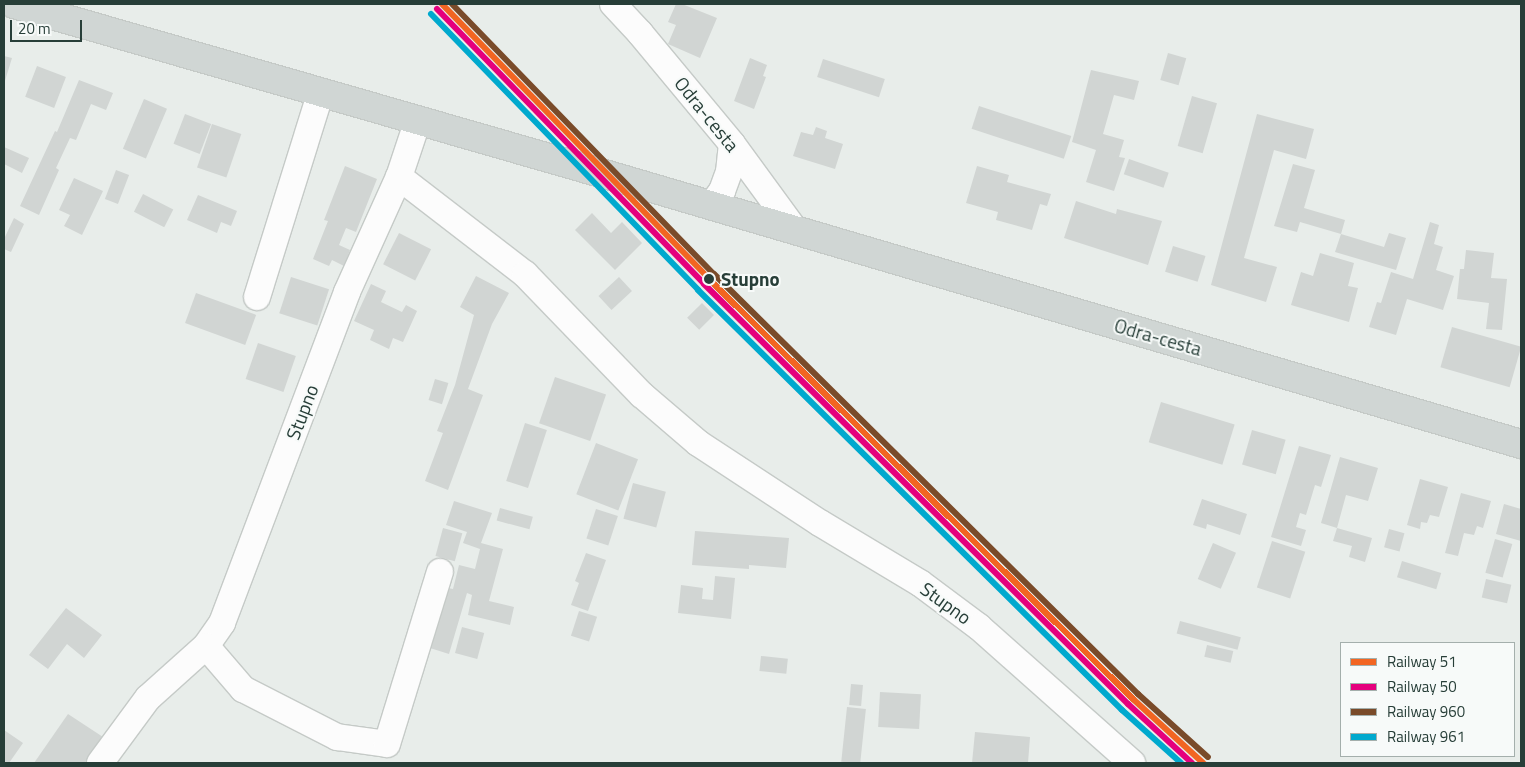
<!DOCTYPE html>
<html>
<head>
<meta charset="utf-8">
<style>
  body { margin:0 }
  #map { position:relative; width:1525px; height:767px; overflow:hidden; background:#e8edea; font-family:"Titillium Web",sans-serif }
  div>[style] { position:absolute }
  .building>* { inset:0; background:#d1d5d3; transform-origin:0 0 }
  .roads { filter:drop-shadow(1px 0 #c5cac7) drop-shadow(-1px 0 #c5cac7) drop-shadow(0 1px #c5cac7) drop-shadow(0 -1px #c5cac7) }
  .minor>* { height:26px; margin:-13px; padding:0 13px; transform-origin:13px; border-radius:13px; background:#fcfcfc }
  .major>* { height:28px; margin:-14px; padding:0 14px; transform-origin:14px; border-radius:14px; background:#d0d6d4 }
  .rail-1>* { height:6px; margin:-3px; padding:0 3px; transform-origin:3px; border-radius:3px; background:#f26522 }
  .rail-2>* { height:6px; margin:-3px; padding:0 3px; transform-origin:3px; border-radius:3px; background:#e5007d }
  .rail-3>* { height:6px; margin:-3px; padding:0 3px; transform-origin:3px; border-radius:3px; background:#7a4b2a }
  .rail-4>* { height:6px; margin:-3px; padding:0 3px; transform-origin:3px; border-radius:3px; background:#00a9ce }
  .dots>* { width:14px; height:14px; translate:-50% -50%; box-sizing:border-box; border:2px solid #f7faf9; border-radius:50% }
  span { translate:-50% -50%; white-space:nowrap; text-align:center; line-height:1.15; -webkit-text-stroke:4px #f7faf9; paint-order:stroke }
  .street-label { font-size:19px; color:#273e38 }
  .stop-label { font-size:19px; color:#273e38; font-weight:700 }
  .left { translate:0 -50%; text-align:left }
  .frame { position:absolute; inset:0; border:5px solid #273e38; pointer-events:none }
  .legend { position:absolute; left:1340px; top:642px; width:175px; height:115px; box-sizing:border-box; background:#f7faf9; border:1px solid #a4afac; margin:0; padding:6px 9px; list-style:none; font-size:15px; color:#273e38 }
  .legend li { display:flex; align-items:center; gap:10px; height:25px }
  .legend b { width:25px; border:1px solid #a4afac }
  .scale { position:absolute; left:10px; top:20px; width:72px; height:22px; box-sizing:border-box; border:2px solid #273e38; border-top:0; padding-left:6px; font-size:15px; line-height:18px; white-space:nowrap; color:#273e38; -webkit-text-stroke:4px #f7faf9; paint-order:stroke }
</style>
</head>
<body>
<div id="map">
  <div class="building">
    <i style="clip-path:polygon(676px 4px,682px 4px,717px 18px,700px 58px,668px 44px,676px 25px,668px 22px)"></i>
    <i style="left:1168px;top:53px;width:19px;height:28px;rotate:16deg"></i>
    <i style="clip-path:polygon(4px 56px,12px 58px,4px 84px)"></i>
    <i style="clip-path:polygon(750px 58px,767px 65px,763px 76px,766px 77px,754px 109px,734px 101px)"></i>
    <i style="left:823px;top:59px;width:65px;height:19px;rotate:18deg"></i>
    <i style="left:37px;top:66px;width:31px;height:33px;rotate:21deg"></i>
    <i style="clip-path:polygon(1091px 70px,1139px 81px,1134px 100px,1114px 95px,1103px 134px,1124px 140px,1119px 157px,1125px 158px,1114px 191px,1086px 182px,1096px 150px,1072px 142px)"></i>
    <i style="clip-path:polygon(79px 80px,113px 93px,106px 110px,91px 104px,76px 140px,70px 138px,56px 168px,59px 170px,39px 215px,20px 206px,55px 131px,57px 132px)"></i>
    <i style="left:1192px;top:96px;width:26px;height:52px;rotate:16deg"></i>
    <i style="left:144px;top:99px;width:25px;height:54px;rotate:23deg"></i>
    <i style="left:979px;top:106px;width:97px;height:24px;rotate:18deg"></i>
    <i style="left:185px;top:114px;width:28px;height:32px;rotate:21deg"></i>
    <i style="clip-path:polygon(1257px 114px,1314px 129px,1306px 159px,1274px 150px,1244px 258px,1277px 267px,1266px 302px,1211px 285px)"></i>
    <i style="left:212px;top:124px;width:31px;height:46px;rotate:19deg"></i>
    <i style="clip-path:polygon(816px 127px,827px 131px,825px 138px,843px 144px,835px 169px,793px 156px,801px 132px,813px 135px)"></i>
    <i style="clip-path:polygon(4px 147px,29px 158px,22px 173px,4px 164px)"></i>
    <i style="left:1129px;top:159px;width:42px;height:16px;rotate:19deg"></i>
    <i style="clip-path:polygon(1293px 164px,1315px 170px,1304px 208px,1345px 220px,1341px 234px,1300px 222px,1297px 232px,1274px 226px)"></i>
    <i style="clip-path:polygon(345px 166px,377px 179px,356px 232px,346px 228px,339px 245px,350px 250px,344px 266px,332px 260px,329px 266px,313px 259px,328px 221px,324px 220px)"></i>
    <i style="clip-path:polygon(977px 166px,1009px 175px,1007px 182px,1051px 194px,1047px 206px,1040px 204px,1032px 230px,996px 220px,998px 212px,966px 203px)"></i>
    <i style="left:116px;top:170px;width:14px;height:31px;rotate:21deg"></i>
    <i style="clip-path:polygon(74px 178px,103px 191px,82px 235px,64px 226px,70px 215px,59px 210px)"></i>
    <i style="left:143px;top:194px;width:34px;height:20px;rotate:27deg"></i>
    <i style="clip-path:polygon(198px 195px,237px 211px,231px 226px,221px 222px,217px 233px,187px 220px)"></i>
    <i style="clip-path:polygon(1076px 201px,1116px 214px,1117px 209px,1162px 221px,1148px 265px,1064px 238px)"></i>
    <i style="clip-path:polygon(592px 213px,611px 233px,622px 222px,642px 243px,615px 270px,575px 230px)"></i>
    <i style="clip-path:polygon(14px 218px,24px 224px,11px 252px,4px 249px,4px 239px)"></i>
    <i style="clip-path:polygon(1430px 222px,1439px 225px,1434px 244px,1443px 247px,1436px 270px,1454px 276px,1443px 310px,1407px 299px,1396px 335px,1369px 327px,1377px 302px,1381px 303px,1391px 272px,1413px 279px)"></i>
    <i style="left:399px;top:233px;width:36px;height:35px;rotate:27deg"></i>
    <i style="clip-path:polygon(1389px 233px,1406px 238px,1396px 270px,1335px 252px,1341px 234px,1384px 247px)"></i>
    <i style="left:1173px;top:246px;width:34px;height:27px;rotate:17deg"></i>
    <i style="clip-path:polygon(1466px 250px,1494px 253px,1491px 278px,1507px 279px,1502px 330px,1486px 329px,1489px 303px,1457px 299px,1460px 269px,1464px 269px)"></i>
    <i style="clip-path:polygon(1320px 253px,1354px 263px,1348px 286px,1358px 288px,1349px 322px,1291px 305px,1301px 272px,1313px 276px)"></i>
    <i style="clip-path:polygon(476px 276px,509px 293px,492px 324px,468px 389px,483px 395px,448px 490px,425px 481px,443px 433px,437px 431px,455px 385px,474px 315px,460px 307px)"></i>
    <i style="left:291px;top:277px;width:40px;height:38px;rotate:18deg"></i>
    <i style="left:619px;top:277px;width:19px;height:28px;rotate:47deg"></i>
    <i style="clip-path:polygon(371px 284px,386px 291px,381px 302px,402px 312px,406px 305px,417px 311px,403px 342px,393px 338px,389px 349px,370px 340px,374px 330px,354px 321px)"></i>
    <i style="left:196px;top:293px;width:64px;height:32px;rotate:20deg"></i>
    <i style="left:702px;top:303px;width:17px;height:21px;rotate:45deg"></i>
    <i style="left:1452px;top:327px;width:72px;height:42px;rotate:16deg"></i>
    <i style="left:258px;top:343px;width:40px;height:38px;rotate:19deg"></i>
    <i style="left:555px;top:377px;width:54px;height:49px;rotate:19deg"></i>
    <i style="left:435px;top:379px;width:14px;height:22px;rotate:17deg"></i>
    <i style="left:1161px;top:402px;width:77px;height:42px;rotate:17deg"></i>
    <i style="left:525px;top:423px;width:23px;height:61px;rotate:18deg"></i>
    <i style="left:1252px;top:430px;width:35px;height:36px;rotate:16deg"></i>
    <i style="left:596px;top:443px;width:45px;height:55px;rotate:21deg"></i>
    <i style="clip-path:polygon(1299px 446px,1331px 455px,1321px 487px,1315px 485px,1306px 515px,1300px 513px,1296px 527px,1306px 530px,1301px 546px,1271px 537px)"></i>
    <i style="clip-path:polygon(1340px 457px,1378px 468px,1368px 501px,1346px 495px,1337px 528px,1372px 538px,1365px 562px,1349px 557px,1352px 546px,1333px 541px,1337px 528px,1321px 523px)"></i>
    <i style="clip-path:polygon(1420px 479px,1448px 487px,1439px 517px,1430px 515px,1427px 523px,1421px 522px,1420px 529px,1407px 525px)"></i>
    <i style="left:633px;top:483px;width:34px;height:37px;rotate:15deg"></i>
    <i style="clip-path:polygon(1461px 493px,1491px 501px,1483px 528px,1477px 526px,1474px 535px,1464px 533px,1458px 556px,1445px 553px)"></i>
    <i style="clip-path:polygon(1202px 499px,1247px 514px,1240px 535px,1207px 524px,1206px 529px,1193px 525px)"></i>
    <i style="clip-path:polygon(454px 501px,492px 513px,481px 543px,503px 549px,489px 601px,514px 607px,510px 625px,468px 615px,472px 595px,467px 593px,449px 654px,430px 648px,448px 588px,453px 589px,459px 565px,475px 569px,480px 549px,463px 543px,467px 532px,446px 525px)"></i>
    <i style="clip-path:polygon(1504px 504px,1521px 509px,1521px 541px,1496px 534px)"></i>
    <i style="left:500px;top:508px;width:34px;height:13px;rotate:15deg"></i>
    <i style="left:596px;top:509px;width:23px;height:31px;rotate:18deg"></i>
    <i style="left:443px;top:528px;width:20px;height:29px;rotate:15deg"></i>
    <i style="left:1389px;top:529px;width:16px;height:19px;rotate:15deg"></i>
    <i style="clip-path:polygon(695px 531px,789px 538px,786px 568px,749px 565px,749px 569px,692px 565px)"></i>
    <i style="left:1495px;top:539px;width:18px;height:35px;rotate:16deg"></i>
    <i style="left:1272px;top:541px;width:35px;height:49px;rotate:18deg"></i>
    <i style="left:1213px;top:543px;width:25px;height:39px;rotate:23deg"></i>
    <i style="clip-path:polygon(586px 553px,606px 560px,588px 611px,571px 605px,579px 583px,575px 581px)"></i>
    <i style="left:1402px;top:561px;width:41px;height:17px;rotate:17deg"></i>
    <i style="clip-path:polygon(715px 576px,735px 578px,731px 619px,678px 613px,681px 585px,703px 588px,702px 599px,713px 600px)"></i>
    <i style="left:1486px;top:579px;width:26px;height:19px;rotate:13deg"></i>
    <i style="clip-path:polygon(66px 608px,102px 635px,84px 658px,67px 644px,48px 669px,29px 655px)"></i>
    <i style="left:579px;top:611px;width:19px;height:26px;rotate:18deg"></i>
    <i style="left:1180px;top:621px;width:63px;height:13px;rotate:15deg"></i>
    <i style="left:462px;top:627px;width:23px;height:27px;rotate:15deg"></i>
    <i style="left:1207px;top:645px;width:27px;height:12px;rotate:13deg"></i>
    <i style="left:761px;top:656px;width:27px;height:15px;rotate:6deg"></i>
    <i style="left:851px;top:684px;width:12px;height:21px;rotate:5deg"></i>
    <i style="left:880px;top:692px;width:41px;height:35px;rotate:3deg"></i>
    <i style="left:847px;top:707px;width:19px;height:55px;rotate:6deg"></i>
    <i style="clip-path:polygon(68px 714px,103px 737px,85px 763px,34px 763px)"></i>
    <i style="clip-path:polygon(4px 730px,23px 743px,9px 763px,4px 763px)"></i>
    <i style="clip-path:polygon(975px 732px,1030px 737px,1028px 763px,972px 763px)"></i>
  </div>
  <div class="roads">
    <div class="minor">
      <i style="left:613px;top:4px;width:40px;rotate:47deg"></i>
      <i style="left:640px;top:33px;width:144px;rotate:50.3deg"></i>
      <i style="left:732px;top:144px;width:107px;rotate:53.8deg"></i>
      <i style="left:399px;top:177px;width:159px;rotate:37.6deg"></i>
      <i style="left:525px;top:274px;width:168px;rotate:46deg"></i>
      <i style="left:642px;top:395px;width:74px;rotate:40.6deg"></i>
      <i style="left:698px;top:443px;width:146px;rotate:33.3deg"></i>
      <i style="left:820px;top:523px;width:117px;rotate:31deg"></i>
      <i style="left:920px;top:583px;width:74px;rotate:36.7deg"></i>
      <i style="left:979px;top:627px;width:205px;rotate:41.6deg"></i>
      <i style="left:711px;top:206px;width:19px;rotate:-54deg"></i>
      <i style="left:722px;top:191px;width:20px;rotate:-70deg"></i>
      <i style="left:729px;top:172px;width:28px;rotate:-84deg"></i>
      <i style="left:257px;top:297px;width:215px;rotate:-72.7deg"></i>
      <i style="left:206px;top:646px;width:28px;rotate:-55deg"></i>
      <i style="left:222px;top:623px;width:354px;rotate:-69.3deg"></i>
      <i style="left:347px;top:292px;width:126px;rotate:-65.7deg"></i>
      <i style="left:399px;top:177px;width:60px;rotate:-71.6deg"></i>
      <i style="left:100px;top:763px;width:81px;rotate:-53.6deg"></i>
      <i style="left:148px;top:698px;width:78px;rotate:-41.9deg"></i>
      <i style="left:206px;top:646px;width:57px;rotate:49.3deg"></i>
      <i style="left:243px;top:689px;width:106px;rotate:27.1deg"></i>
      <i style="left:337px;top:737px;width:50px;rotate:8deg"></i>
      <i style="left:387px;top:744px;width:180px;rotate:-72.9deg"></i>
    </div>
    <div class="major">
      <i style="left:14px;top:4px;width:618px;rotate:16.06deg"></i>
      <i style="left:608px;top:175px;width:952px;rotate:16.42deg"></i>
    </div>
  </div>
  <div class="rail-1">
    <i style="left:442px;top:4px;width:383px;rotate:45.8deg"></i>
    <i style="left:709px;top:279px;width:597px;rotate:44.73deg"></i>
    <i style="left:1133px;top:699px;width:95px;rotate:42.4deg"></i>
  </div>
  <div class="rail-2">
    <i style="left:437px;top:9px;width:383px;rotate:45.8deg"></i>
    <i style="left:704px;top:284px;width:597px;rotate:44.73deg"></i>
    <i style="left:1128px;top:704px;width:87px;rotate:42.7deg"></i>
  </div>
  <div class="rail-3">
    <i style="left:452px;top:4px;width:376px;rotate:45.9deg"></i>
    <i style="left:714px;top:274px;width:597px;rotate:44.73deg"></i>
    <i style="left:1138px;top:694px;width:94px;rotate:42deg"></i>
  </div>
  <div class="rail-4">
    <i style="left:431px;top:14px;width:384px;rotate:45.9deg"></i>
    <i style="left:698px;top:290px;width:597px;rotate:44.73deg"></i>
    <i style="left:1122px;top:710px;width:79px;rotate:41.9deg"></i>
  </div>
  <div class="dots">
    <i style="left:709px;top:279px;background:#273e38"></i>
  </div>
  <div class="street-label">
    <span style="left:707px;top:114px;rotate:51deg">Odra-cesta</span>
    <span style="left:1158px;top:337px;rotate:16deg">Odra-cesta</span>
    <span style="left:302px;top:412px;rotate:-69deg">Stupno</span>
    <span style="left:946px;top:603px;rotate:36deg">Stupno</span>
  </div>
  <div class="stop-label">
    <span class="left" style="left:721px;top:279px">Stupno</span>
  </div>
  <div class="frame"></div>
  <ul class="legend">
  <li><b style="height:6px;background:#f26522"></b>Railway 51</li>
  <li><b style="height:6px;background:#e5007d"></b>Railway 50</li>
  <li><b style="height:6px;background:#7a4b2a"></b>Railway 960</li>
  <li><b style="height:6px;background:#00a9ce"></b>Railway 961</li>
  </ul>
  <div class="scale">20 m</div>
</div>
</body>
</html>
